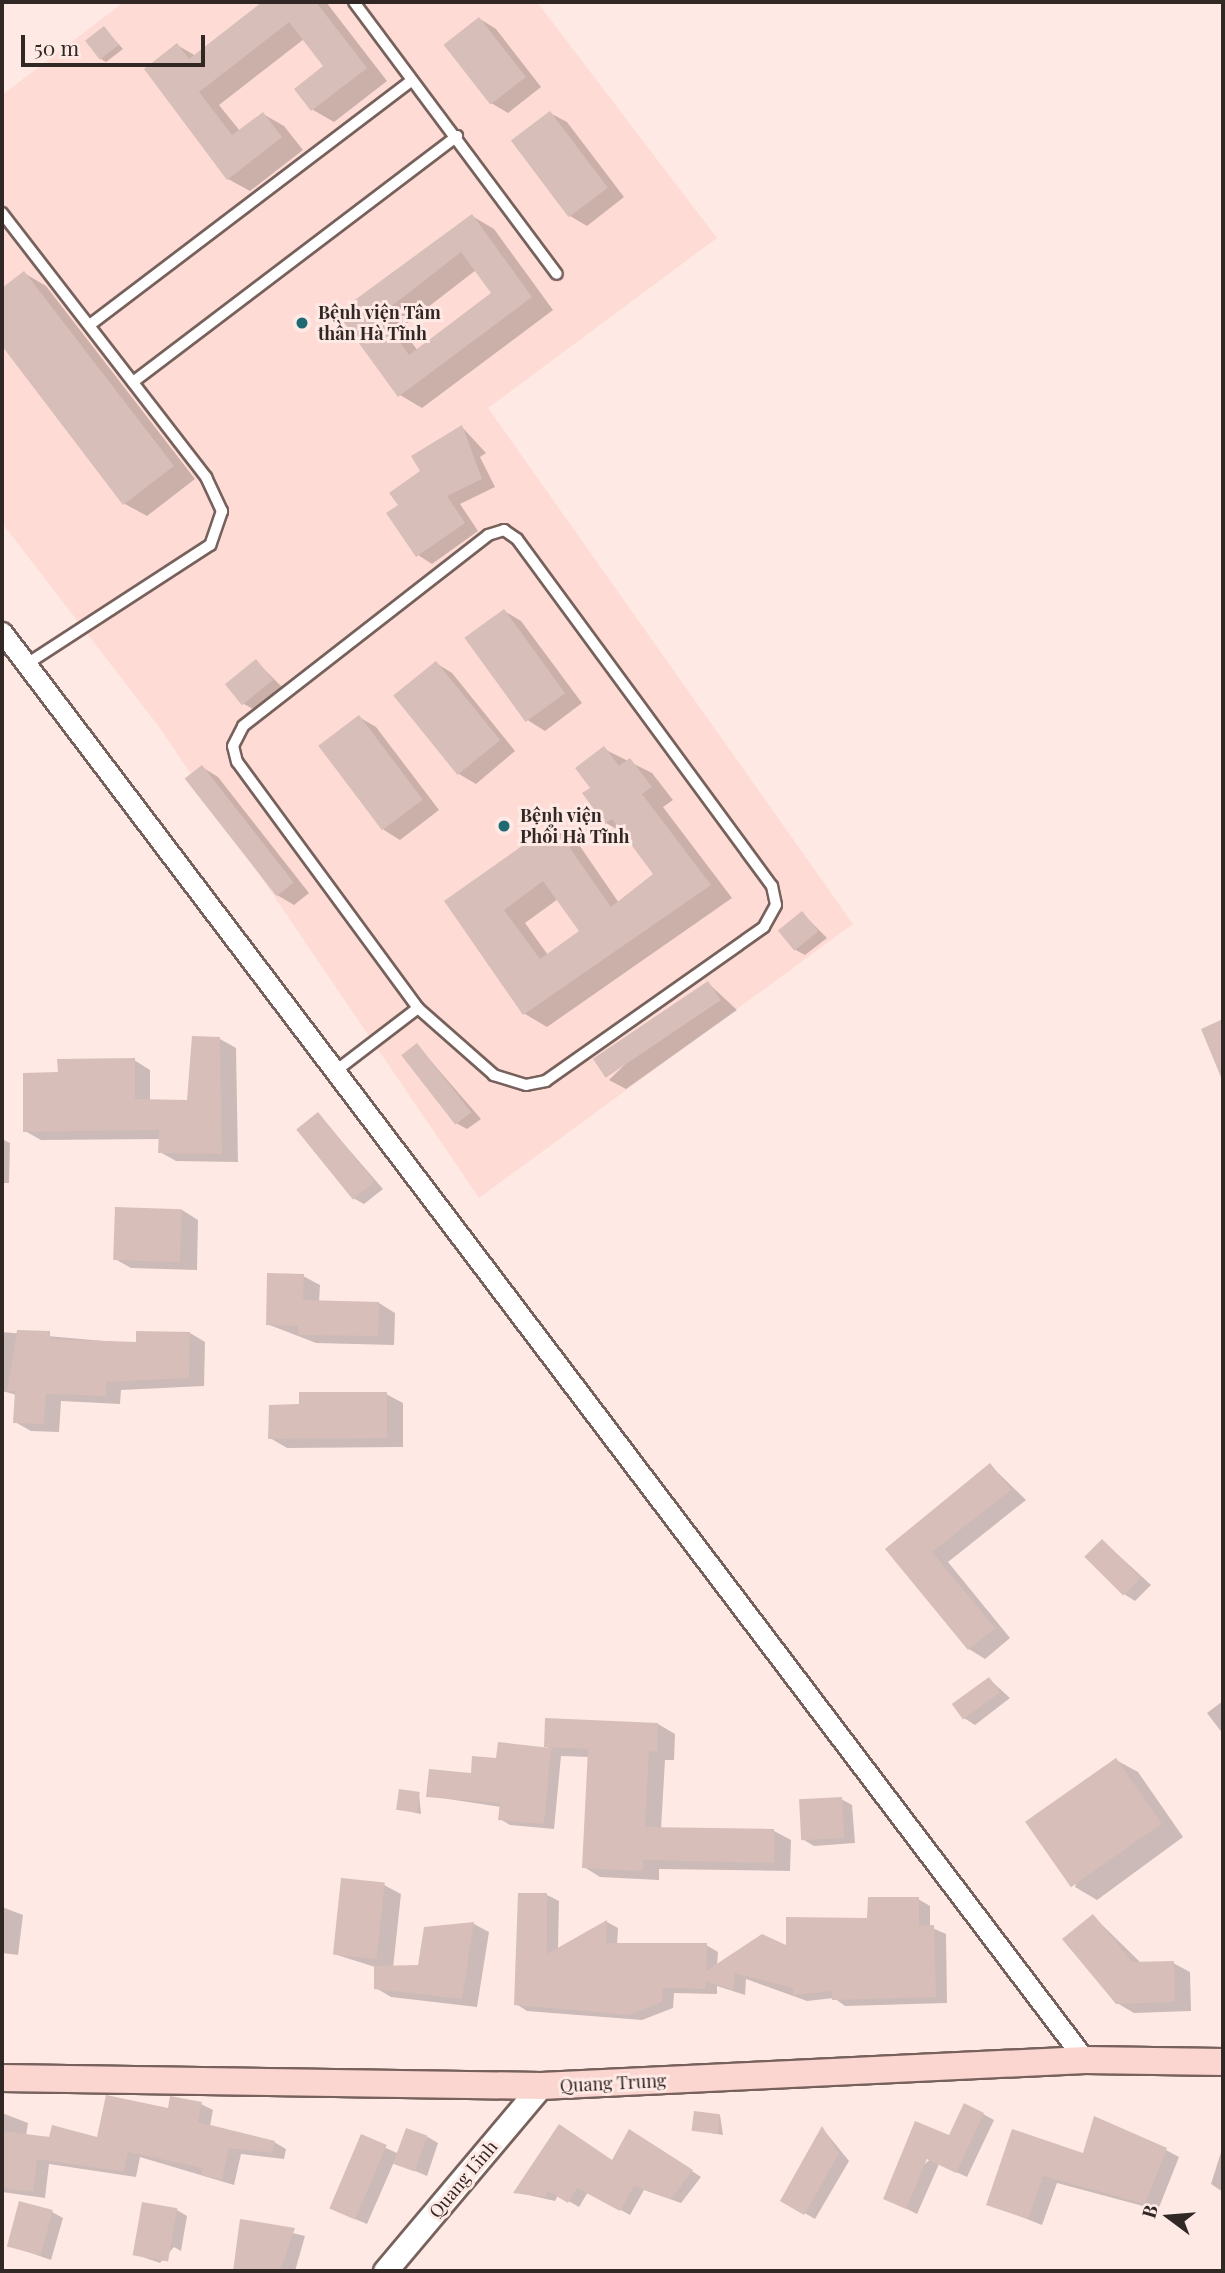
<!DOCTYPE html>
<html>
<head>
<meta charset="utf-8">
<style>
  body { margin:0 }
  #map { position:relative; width:1225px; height:2273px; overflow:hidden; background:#fee9e5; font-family:"Playfair Display",serif }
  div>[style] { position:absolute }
  .built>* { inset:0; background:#fedcd5 }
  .shadow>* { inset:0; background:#0003 }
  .building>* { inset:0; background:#d7beb9; transform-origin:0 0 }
  .roads { filter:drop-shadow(2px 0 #77615c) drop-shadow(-2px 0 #77615c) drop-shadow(0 2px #77615c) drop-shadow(0 -2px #77615c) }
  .service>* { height:10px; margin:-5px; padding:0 5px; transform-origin:5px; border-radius:5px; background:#fff }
  .minor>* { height:19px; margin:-9.5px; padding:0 9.5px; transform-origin:9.5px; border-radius:9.5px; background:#fff }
  .tertiary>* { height:23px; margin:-11.5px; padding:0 11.5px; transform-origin:11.5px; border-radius:11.5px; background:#fff }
  .secondary>* { height:26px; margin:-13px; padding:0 13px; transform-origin:13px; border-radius:13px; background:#fbd5cf }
  .dots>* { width:19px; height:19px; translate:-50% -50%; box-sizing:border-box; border:4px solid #fee9e5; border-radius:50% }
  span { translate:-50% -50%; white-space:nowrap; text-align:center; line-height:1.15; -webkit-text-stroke:6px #fee9e5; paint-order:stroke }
  .poi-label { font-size:18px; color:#312826; font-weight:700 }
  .left { translate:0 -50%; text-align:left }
  .street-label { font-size:18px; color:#312826 }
  .frame { position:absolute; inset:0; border:4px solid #312826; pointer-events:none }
  .north { position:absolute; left:1134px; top:2182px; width:70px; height:70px; -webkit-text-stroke:5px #fee9e5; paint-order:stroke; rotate:286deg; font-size:19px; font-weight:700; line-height:28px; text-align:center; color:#312826 }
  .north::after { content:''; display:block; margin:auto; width:24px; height:32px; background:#312826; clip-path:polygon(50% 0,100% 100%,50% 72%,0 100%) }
  .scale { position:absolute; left:21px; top:35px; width:184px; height:32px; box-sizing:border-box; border:4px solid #312826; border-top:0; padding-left:9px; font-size:21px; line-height:24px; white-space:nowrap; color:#312826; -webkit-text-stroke:5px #fee9e5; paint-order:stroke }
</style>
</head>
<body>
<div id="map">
  <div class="built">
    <i style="clip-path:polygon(124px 2px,537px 2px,717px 238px,488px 408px,853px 924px,479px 1198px,159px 727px,2px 523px,2px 95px)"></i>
  </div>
  <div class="shadow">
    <i style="clip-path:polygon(264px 2px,326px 2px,387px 81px,334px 122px,313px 110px,325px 67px,304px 39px,219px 105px,240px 131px,263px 114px,284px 126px,303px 150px,250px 191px,228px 179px,177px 45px,196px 56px)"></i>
    <i style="clip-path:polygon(480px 19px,496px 29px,541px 87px,508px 113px,491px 103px)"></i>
    <i style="clip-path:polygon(104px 28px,123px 49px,106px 62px,101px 59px)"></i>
    <i style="clip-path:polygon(550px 113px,567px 122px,624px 197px,587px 226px,570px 216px)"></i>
    <i style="clip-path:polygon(evenodd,472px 216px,494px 229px,553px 310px,422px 408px,400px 395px,340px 314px,472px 216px,476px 270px,494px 294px,418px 351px,401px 328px,476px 270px)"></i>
    <i style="clip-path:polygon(24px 273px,46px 286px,195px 479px,147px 516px,125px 504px,2px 343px,2px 290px)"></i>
    <i style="clip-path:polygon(462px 427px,486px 453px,480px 457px,495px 487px,460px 504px,478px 531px,432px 564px,418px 555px,400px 506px)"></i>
    <i style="clip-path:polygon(504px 611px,521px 621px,582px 703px,545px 731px,529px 721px,468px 639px)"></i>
    <i style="clip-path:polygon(256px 661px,282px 687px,255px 710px,244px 704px)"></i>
    <i style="clip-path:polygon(436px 663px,452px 673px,515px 751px,476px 784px,459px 774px)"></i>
    <i style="clip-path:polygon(359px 717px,376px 727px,439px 810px,400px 840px,384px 830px)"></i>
    <i style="clip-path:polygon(evenodd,604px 749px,652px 773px,673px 800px,663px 807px,732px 898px,547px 1027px,525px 1014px,447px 901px,553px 826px,575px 839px,619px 903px,656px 875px,625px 834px,606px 823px,592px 788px,604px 749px,558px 899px,581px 931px,548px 955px,525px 923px,558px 899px)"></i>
    <i style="clip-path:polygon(202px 767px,218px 777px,309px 893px,294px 905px,277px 895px)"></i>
    <i style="clip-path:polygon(802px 913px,827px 938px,805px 955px,794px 949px)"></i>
    <i style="clip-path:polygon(708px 983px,737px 1010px,626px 1089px,609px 1080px)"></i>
    <i style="clip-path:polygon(220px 1039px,236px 1048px,238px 1162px,176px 1161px,160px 1152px,161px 1139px,41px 1140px,25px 1131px,60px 1074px,134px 1060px,150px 1070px,150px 1101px,189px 1102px)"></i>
    <i style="clip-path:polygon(417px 1045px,481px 1119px,467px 1129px,456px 1123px)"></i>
    <i style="clip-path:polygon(318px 1114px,383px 1189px,364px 1204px,353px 1198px)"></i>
    <i style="clip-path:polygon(2px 1139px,10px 1143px,9px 1183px,2px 1183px)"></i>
    <i style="clip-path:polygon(182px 1210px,198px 1220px,197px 1270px,131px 1268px,115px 1259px)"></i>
    <i style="clip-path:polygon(303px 1276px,320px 1285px,319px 1302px,379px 1303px,395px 1313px,394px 1345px,316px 1343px,267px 1324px)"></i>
    <i style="clip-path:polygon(2px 1332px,138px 1344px,138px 1332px,190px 1333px,205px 1342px,204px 1386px,121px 1390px,120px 1404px,61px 1401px,59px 1432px,31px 1431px,15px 1422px,17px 1395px,2px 1391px)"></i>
    <i style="clip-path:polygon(386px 1394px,403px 1403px,403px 1447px,287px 1448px,270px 1438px,301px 1406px)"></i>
    <i style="clip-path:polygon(990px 1465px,1026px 1500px,948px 1562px,1010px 1638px,985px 1659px,969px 1649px,887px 1550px)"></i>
    <i style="clip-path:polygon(1103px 1541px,1151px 1585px,1135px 1601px,1124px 1594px)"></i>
    <i style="clip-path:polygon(989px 1679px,1010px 1698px,975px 1725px,964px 1718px)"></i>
    <i style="clip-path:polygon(1223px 1701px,1223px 1734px,1207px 1713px)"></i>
    <i style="clip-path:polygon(547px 1720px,658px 1724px,675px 1734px,674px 1760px,665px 1760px,661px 1829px,774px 1831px,791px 1840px,790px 1871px,659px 1869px,659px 1880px,600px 1877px,584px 1867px,589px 1757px,561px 1756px,554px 1829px,510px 1825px,500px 1819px,501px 1807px,428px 1796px,498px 1760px,500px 1744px,552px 1750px,546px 1746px)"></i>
    <i style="clip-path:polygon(1116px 1760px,1138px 1772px,1183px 1837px,1097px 1900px,1075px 1887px)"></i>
    <i style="clip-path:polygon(419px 1794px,421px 1814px,398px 1809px)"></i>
    <i style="clip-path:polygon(841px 1799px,852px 1805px,855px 1843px,814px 1846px,804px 1840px)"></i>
    <i style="clip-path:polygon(384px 1885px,401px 1894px,393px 1968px,419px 1967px,425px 1929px,474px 1924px,489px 1932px,477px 2007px,391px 1997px,376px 1988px,375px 1967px,334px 1954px)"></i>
    <i style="clip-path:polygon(547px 1895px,559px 1901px,558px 1950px,607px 1922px,618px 1928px,617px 1945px,706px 1945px,718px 1952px,717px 1966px,788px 1948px,918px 1899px,930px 1906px,930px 1927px,946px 1934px,947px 2003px,845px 2006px,834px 1998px,807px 2001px,746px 1979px,745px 1995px,717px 1986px,717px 1994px,674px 1993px,673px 2008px,642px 2020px,527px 2011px,516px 2004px)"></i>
    <i style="clip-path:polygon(2px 1907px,23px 1915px,18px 1955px,2px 1953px)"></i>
    <i style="clip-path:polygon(1093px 1916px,1141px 1963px,1173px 1963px,1190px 1972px,1191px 2011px,1134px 2013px,1117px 2003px)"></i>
    <i style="clip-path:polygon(201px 2104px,213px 2110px,210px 2126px,274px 2142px,286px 2149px,284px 2159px,241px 2154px,234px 2185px,140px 2157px,136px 2177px,49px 2164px,45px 2198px,2px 2192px,2px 2113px,28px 2123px,26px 2136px,98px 2139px)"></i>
    <i style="clip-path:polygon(983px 2114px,994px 2120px,967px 2177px,939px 2164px,917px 2214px,885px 2198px)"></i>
    <i style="clip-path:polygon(720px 2115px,723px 2135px,694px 2130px)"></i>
    <i style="clip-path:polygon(823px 2129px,849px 2161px,815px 2219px,782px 2200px)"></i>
    <i style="clip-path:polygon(639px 2136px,701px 2177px,681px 2203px,644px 2190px,630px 2215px,588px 2192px,579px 2207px,558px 2195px,555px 2201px,515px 2192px,613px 2162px)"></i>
    <i style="clip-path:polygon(362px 2137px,399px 2154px,428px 2137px,438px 2143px,427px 2176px,394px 2162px,367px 2224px,343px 2214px)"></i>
    <i style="clip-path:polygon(1223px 2146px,1223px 2192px,1211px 2184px)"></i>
    <i style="clip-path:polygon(1166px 2150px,1179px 2157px,1158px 2210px,1057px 2183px,1042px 2225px,989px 2204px,1084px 2155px)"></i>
    <i style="clip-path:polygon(177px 2210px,187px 2216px,181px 2251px,174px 2247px,160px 2263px,134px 2254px)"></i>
    <i style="clip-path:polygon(52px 2212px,63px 2218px,51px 2260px,8px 2245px)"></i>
    <i style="clip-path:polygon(242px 2221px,305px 2236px,295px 2271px,234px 2271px)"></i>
  </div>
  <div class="building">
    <i style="clip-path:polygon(262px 2px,316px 2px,367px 68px,311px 111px,294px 89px,323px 66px,289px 22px,199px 92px,232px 135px,263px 112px,282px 137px,227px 180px,144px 69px,177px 43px,189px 59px)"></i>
    <i style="left:479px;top:17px;width:76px;height:45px;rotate:52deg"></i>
    <i style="left:104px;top:26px;width:24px;height:24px;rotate:52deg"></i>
    <i style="left:550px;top:111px;width:96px;height:49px;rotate:53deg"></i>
    <i style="clip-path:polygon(evenodd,472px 214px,532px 297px,398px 397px,337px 313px,472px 214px,461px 252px,491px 293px,409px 355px,380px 315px,461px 252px)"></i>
    <i style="clip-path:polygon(24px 271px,174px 466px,123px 505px,2px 346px,2px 288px)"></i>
    <i style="clip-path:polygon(462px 425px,482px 479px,447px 496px,465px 523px,416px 557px,386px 513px,398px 505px,389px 493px,420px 471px,411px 456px)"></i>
    <i style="left:504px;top:609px;width:104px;height:49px;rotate:54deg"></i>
    <i style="left:256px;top:659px;width:27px;height:40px;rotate:51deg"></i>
    <i style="left:436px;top:661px;width:102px;height:55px;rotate:51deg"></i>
    <i style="left:359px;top:715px;width:106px;height:51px;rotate:53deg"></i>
    <i style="clip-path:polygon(evenodd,604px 746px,619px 766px,630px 758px,652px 787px,642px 794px,711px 885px,523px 1015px,444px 901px,553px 824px,611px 907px,653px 874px,612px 819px,605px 824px,582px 793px,590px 788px,575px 768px,604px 746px,543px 881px,579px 931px,540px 959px,504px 910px,543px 881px)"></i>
    <i style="left:202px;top:765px;width:149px;height:22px;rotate:52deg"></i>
    <i style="left:802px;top:911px;width:26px;height:31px;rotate:51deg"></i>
    <i style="left:708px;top:981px;width:23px;height:139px;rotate:56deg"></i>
    <i style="clip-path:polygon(1223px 1019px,1223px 1082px,1201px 1029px)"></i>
    <i style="clip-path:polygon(192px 1036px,220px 1037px,222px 1154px,158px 1153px,159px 1130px,23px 1132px,23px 1073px,58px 1072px,57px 1059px,135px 1058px,135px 1099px,187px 1100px)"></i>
    <i style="left:417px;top:1043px;width:88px;height:20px;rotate:52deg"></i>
    <i style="left:318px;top:1112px;width:90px;height:28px;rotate:51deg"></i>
    <i style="left:115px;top:1207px;width:67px;height:53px;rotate:2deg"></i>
    <i style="clip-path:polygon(267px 1273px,304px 1274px,303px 1300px,379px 1302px,378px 1336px,298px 1335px,298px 1326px,266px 1325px)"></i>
    <i style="clip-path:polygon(17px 1330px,50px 1331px,50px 1339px,136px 1342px,136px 1331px,190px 1332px,189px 1378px,106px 1382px,106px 1396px,46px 1394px,44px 1424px,13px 1423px,15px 1391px,7px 1391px)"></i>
    <i style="clip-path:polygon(299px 1392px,387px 1392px,387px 1438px,268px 1439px,269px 1405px,299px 1404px)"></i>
    <i style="clip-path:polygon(990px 1463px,1011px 1490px,932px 1552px,995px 1628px,968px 1650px,885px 1549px)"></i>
    <i style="left:1102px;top:1539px;width:55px;height:25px;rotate:45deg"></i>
    <i style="left:989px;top:1677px;width:19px;height:46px;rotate:54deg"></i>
    <i style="clip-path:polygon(545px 1718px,658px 1723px,657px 1752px,649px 1751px,645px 1827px,774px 1829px,774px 1863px,643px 1860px,643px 1871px,582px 1868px,588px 1749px,544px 1747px)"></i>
    <i style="clip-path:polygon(498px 1742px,551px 1748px,544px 1824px,498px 1820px,500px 1803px,426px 1797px,429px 1769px,471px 1773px,472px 1756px,496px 1758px)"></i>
    <i style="left:1116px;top:1758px;width:80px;height:111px;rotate:55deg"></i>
    <i style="left:399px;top:1789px;width:21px;height:21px;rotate:8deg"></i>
    <i style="left:842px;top:1797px;width:41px;height:43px;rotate:87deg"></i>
    <i style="left:341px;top:1878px;width:44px;height:77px;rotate:6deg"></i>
    <i style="clip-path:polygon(518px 1893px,547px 1893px,547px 1954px,607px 1920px,606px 1943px,707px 1943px,706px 1971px,762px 1934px,786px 1945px,786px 1917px,867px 1918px,868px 1897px,919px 1897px,919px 1926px,934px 1925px,936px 1997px,832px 2000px,832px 1991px,793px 1995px,793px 1988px,735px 1973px,733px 1990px,706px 1981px,705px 1989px,663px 1988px,662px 2002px,630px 2015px,514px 2005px)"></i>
    <i style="clip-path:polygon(1093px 1914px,1132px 1962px,1174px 1961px,1175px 2002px,1116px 2004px,1062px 1939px)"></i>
    <i style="clip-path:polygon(474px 1922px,462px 1999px,374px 1989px,374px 1966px,418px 1965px,424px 1927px)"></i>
    <i style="clip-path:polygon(106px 2095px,168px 2108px,170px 2096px,202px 2102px,198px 2122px,275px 2141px,272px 2153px,229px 2148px,222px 2180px,201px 2175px,203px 2168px,128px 2152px,124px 2172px,37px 2159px,33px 2192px,2px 2188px,2px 2131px,49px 2137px,52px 2125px,97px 2137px)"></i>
    <i style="clip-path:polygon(964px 2103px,984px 2113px,956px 2173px,927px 2159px,906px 2209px,883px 2199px,915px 2121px,949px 2135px)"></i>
    <i style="left:694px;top:2111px;width:26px;height:20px;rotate:7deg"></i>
    <i style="clip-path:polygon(1094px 2116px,1167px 2148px,1145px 2204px,1043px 2176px,1028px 2219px,986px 2205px,1012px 2129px,1083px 2153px)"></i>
    <i style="clip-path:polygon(559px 2124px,612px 2160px,629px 2129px,693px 2170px,671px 2199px,634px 2186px,620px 2211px,577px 2188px,568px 2203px,548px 2191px,545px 2197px,513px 2193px)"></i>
    <i style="clip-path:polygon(822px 2126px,839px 2154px,804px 2215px,780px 2201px)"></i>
    <i style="left:406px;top:2128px;width:23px;height:38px;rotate:20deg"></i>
    <i style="left:361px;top:2134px;width:28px;height:81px;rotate:23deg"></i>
    <i style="left:19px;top:2201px;width:35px;height:47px;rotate:15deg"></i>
    <i style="left:142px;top:2202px;width:36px;height:54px;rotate:10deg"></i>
    <i style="clip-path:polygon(240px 2219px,295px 2228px,280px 2271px,233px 2271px)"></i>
  </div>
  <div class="roads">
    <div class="service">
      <i style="left:354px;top:2px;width:339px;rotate:53.3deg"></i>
      <i style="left:2px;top:213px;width:334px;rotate:52.3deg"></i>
      <i style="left:206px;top:477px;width:38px;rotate:65deg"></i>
      <i style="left:222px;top:511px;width:36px;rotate:109deg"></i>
      <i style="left:210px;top:545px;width:218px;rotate:147deg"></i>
      <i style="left:91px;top:324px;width:403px;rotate:-37.2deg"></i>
      <i style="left:133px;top:382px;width:407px;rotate:-37.2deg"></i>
      <i style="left:504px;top:530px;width:16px;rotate:35deg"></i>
      <i style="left:517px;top:539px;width:431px;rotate:53.7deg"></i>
      <i style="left:772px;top:886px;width:19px;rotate:78deg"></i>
      <i style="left:776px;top:905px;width:25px;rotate:119deg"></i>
      <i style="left:764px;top:927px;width:267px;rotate:144.8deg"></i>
      <i style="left:546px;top:1081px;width:20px;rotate:169deg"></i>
      <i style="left:526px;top:1085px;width:34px;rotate:-163deg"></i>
      <i style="left:494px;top:1075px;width:101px;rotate:-138.6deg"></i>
      <i style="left:418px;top:1008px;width:305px;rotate:-126.3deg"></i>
      <i style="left:237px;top:762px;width:16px;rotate:-104deg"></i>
      <i style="left:233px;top:746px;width:22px;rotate:-63deg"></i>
      <i style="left:243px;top:726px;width:311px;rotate:-37.9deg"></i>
      <i style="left:488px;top:535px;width:17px;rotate:-17deg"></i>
      <i style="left:333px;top:1073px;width:107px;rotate:-37.4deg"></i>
    </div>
    <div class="minor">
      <i style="left:2px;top:632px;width:1792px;rotate:52.82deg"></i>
    </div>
    <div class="tertiary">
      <i style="left:385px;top:2271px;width:242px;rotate:-49.9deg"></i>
    </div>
    <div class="secondary">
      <i style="left:2px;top:2078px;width:539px;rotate:0.85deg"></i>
      <i style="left:541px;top:2086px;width:545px;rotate:-2.74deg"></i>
      <i style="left:1085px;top:2060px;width:138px;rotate:0.8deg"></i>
    </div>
  </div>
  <div class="dots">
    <i style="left:302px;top:323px;background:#1f6973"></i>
    <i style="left:504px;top:826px;background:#1f6973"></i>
  </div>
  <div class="poi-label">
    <span class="left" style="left:318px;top:323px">Bệnh viện Tâm<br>thần Hà Tĩnh</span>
    <span class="left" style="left:520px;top:826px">Bệnh viện<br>Phổi Hà Tĩnh</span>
  </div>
  <div class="street-label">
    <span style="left:613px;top:2083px;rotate:-3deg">Quang Trung</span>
    <span style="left:463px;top:2179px;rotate:-50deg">Quang Lĩnh</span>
  </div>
  <div class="frame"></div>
  <div class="north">B</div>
  <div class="scale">50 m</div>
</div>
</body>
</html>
